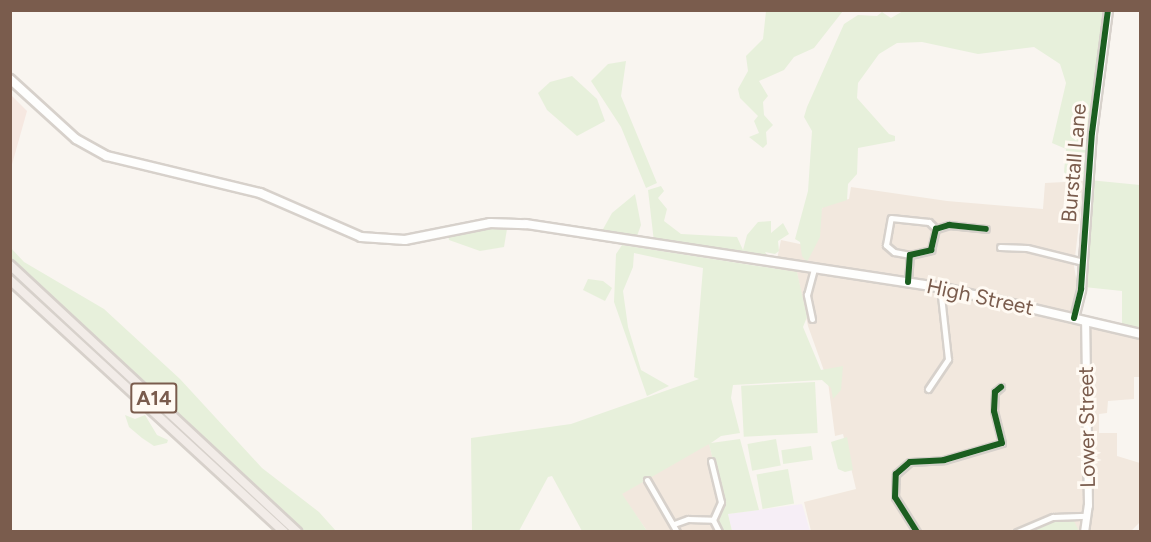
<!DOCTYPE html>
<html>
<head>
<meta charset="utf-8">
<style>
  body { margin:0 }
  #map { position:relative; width:1151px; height:542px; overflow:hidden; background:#f9f5f0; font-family:Figtree,sans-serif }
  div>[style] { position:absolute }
  .residential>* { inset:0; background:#f2e8de }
  .commercial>* { inset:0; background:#f6e8e1 }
  .education>* { inset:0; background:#f6eef6 }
  .green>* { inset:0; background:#e7f0db; transform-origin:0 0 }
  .roads { filter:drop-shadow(2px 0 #d7d1cb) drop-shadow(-2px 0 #d7d1cb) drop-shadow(0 2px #d7d1cb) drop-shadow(0 -2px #d7d1cb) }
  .minor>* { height:5px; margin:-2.5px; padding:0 2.5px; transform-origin:2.5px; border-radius:2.5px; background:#fefefd }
  .tertiary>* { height:7px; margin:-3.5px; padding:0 3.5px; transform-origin:3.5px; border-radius:3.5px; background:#fefefd }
  .secondary>* { height:8px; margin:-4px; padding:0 4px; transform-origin:4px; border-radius:4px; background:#fefefd }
  .trunk>* { height:8px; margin:-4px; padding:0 4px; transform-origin:4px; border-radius:4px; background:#f2ece8 }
  .cycleway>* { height:6px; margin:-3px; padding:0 3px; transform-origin:3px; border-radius:3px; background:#1b5e20 }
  span { translate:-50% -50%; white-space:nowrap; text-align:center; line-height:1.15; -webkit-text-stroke:6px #fffaf3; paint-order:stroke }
  .shield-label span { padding:2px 4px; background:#fffaf3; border:2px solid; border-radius:4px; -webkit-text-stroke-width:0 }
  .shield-label { font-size:20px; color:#7a5c4d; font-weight:700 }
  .street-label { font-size:21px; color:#7a5c4d }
  .frame { position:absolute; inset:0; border:12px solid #7a5c4d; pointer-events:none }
</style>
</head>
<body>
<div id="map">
  <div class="residential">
    <i style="clip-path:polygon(1084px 181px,1074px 266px,1078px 289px,1069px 316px,1080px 326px,1140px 338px,1140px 377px,1134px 377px,1134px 399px,1108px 401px,1107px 413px,1099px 414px,1099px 433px,1117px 433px,1117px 456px,1140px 463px,1140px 522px,1130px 532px,811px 531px,804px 502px,856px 489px,843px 434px,835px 436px,828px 382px,808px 326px,797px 273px,775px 269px,781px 240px,809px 246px,824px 203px,849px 199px,851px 187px,947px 201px,1043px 209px,1045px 183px)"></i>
    <i style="clip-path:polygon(709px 443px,723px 500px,717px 521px,721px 531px,647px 531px,621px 494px)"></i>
  </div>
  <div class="commercial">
    <i style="clip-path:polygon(11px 95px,27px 111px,11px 168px)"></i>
  </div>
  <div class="education">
    <i style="clip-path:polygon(802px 504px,810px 531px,732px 531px,728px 514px)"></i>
  </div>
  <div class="green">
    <i style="clip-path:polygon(766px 11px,843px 11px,814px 48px,794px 57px,784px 70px,759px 81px,768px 96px,763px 102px,764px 115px,773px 125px,766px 132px,767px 144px,763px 148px,749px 137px,759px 133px,754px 121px,758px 116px,740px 98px,738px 89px,748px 71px,746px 56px,763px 39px)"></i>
    <i style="clip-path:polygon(903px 11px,1108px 11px,1083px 178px,1069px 178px,1064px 172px,1066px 149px,1052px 143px,1066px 83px,1060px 64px,1034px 47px,978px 54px,922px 42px,897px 43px,879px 54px,858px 83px,857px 98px,889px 134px,895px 136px,895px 141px,858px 148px,857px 174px,848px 184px,847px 200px,822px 208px,820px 237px,807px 262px,802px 256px,800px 242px,795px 239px,808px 191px,812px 131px,804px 117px,807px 107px,844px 24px,858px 15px,877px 16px,882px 12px,891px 18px)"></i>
    <i style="clip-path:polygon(626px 61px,621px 96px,657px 183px,646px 188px,621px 127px,591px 81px,608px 64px)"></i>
    <i style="clip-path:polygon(572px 76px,597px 99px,605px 121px,577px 136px,547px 110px,538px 93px,550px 82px)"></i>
    <i style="clip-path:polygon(1089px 180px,1140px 185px,1140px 329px,1122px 325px,1122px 291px,1084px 287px)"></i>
    <i style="clip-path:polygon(661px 186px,664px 191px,658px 198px,667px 209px,664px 221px,681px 234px,737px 237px,743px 250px,747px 235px,758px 222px,771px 221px,771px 233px,783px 223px,789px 234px,778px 241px,779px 251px,775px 254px,765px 252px,769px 258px,654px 242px,648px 190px)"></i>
    <i style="clip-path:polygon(635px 194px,641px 225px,637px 236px,602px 231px,612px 213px)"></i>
    <i style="clip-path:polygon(482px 228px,507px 229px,504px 247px,480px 251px,449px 240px,448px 235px)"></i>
    <i style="clip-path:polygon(622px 245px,797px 272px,807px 317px,803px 327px,821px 370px,843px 366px,841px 390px,833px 399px,831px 388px,822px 380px,733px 385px,731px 398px,740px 433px,721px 436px,711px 443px,740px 439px,759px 510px,728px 514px,732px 531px,721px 531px,718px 524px,723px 500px,709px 444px,622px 494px,647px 531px,582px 531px,552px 476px,548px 477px,519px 531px,472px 531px,471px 438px,571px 424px,699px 379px,694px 377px,703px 268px,634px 253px,633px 267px,623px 291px,628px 327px,641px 370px,669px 386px,647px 396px,614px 302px,616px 254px)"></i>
    <i style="clip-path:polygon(10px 247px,24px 262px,104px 309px,180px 379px,262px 468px,319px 512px,336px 531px,301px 531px,11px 260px)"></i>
    <i style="clip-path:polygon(588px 279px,603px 281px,612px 288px,605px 301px,583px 290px)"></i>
    <i style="left:815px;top:382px;width:51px;height:74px;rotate:87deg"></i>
    <i style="clip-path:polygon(125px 415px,135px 419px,145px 415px,157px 435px,168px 440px,167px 443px,154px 446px,142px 438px,129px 427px)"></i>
    <i style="clip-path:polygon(847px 437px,853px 470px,845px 472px,838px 469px,831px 442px)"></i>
    <i style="left:776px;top:439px;width:27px;height:29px;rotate:80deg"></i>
    <i style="left:811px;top:446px;width:14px;height:30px;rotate:82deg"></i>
    <i style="left:788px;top:469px;width:35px;height:32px;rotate:80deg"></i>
    <i style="clip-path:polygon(1072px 517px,1079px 531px,1022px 532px,1054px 518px)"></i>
  </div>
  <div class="roads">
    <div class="minor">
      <i style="left:1000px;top:247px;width:27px;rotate:2deg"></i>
      <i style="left:1027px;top:248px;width:58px;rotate:14deg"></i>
      <i style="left:910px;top:255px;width:16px;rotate:-169deg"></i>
      <i style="left:894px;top:252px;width:11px;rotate:-139deg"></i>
      <i style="left:886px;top:245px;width:27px;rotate:-80deg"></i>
      <i style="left:891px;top:218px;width:38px;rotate:6deg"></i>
      <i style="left:929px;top:222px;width:10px;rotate:45deg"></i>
      <i style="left:908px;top:282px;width:27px;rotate:-86deg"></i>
      <i style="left:910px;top:255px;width:22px;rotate:-13deg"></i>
      <i style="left:931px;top:250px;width:22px;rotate:-77deg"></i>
      <i style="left:936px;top:229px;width:14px;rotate:-17deg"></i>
      <i style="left:949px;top:225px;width:37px;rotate:6deg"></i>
      <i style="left:812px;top:319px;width:25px;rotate:-102deg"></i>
      <i style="left:807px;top:295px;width:28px;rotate:-75deg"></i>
      <i style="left:928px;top:389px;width:36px;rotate:-56deg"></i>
      <i style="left:948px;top:359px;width:72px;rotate:-96.3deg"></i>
      <i style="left:711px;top:461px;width:42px;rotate:76.3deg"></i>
      <i style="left:721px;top:502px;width:20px;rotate:114deg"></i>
      <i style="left:647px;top:480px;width:60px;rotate:60deg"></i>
      <i style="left:674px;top:524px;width:15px;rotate:-20deg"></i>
      <i style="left:688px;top:519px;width:25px;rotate:2deg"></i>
      <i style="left:713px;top:520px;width:13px;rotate:63deg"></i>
      <i style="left:917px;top:532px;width:41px;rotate:-122.2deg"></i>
      <i style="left:895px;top:497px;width:23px;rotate:-88deg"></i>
      <i style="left:896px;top:474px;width:18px;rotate:-41deg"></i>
      <i style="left:910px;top:462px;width:34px;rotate:-3deg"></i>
      <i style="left:944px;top:460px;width:60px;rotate:-16.3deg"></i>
      <i style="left:1002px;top:443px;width:33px;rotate:-104deg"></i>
      <i style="left:994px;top:411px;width:19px;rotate:-87deg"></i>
      <i style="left:995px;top:392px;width:8px;rotate:-40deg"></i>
      <i style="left:1017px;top:532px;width:39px;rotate:-23deg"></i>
      <i style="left:1053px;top:517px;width:34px;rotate:-2deg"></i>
    </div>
    <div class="tertiary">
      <i style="left:1074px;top:318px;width:30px;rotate:-76deg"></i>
      <i style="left:1081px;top:289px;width:156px;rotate:-86deg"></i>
      <i style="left:1092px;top:133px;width:124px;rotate:-82.6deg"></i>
      <i style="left:1084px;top:532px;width:27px;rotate:-82deg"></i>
      <i style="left:1088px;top:505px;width:183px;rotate:-90.9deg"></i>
    </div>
    <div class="secondary">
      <i style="left:10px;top:79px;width:89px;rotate:42.3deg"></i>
      <i style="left:76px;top:139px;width:35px;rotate:29deg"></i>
      <i style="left:107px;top:156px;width:157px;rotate:13.6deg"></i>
      <i style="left:260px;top:193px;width:110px;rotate:23.5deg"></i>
      <i style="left:361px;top:237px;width:44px;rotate:3.9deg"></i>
      <i style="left:405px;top:240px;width:87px;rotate:-11.3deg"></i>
      <i style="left:490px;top:223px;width:36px;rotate:2deg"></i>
      <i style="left:526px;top:224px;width:419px;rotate:8.7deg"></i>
      <i style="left:940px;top:287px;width:205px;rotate:13.2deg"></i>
    </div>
    <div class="trunk">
      <i style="left:10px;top:265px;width:392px;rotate:42.9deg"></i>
      <i style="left:10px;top:280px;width:372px;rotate:42.6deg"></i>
    </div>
  </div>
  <div class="cycleway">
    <i style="left:908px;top:282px;width:27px;rotate:-86deg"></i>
    <i style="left:910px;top:255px;width:22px;rotate:-13deg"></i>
    <i style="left:931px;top:250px;width:22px;rotate:-77deg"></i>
    <i style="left:936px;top:229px;width:14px;rotate:-17deg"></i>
    <i style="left:949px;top:225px;width:37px;rotate:6deg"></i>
    <i style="left:1074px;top:318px;width:30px;rotate:-76deg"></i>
    <i style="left:1081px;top:289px;width:156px;rotate:-86deg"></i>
    <i style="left:1092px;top:133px;width:124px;rotate:-82.6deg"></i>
    <i style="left:917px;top:532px;width:41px;rotate:-122.2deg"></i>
    <i style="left:895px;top:497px;width:23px;rotate:-88deg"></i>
    <i style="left:896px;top:474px;width:18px;rotate:-41deg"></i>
    <i style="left:910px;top:462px;width:34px;rotate:-3deg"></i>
    <i style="left:944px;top:460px;width:60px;rotate:-16.3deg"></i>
    <i style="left:1002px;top:443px;width:33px;rotate:-104deg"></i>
    <i style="left:994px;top:411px;width:19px;rotate:-87deg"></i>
    <i style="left:995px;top:392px;width:8px;rotate:-40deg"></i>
  </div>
  <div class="shield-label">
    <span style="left:154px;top:398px">A14</span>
  </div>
  <div class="street-label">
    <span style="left:1074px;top:163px;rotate:-85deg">Burstall Lane</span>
    <span style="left:980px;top:297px;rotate:12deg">High Street</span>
    <span style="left:1087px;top:427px;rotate:-91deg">Lower Street</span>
  </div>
  <div class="frame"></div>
</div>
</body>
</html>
